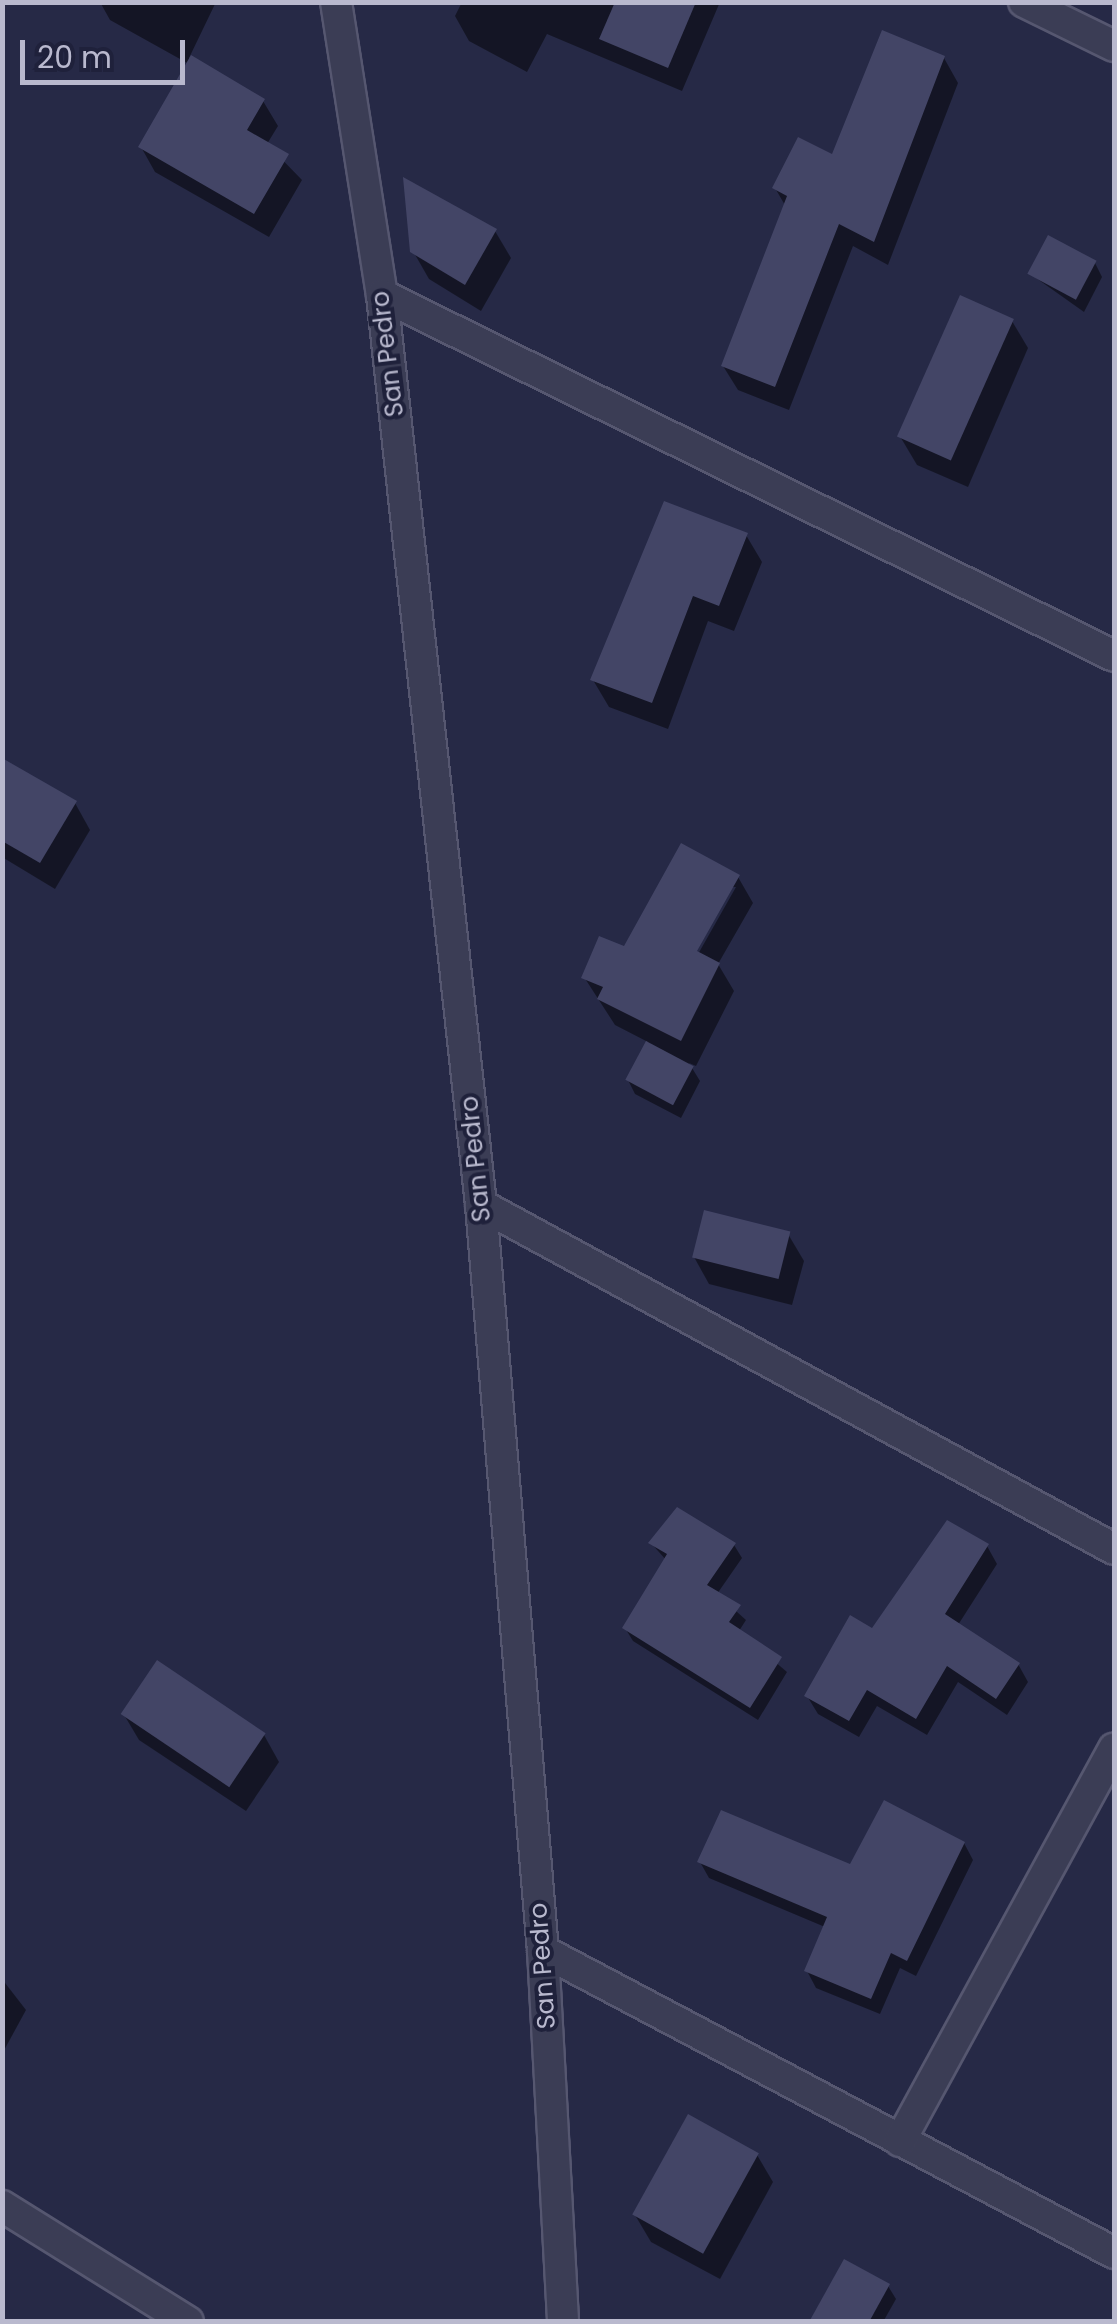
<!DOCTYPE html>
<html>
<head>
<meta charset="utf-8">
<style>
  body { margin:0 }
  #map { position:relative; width:1117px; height:2324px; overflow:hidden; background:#262946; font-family:Poppins,sans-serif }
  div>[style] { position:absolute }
  .shadow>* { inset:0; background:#0007 }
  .building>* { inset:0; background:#434566; transform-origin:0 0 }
  .roads { filter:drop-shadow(2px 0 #565770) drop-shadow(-2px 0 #565770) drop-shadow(0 2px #565770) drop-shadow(0 -2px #565770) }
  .minor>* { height:30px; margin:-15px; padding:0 15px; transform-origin:15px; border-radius:15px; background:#3b3d55 }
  span { translate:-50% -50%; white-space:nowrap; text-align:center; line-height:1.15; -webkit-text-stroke:8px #1f213b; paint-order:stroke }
  .street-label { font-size:25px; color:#b9b9ce }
  .frame { position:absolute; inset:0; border:5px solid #b9b9ce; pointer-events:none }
  .scale { position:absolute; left:20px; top:40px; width:165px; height:45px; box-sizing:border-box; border:5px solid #b9b9ce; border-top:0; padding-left:12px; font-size:30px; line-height:35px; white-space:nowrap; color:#b9b9ce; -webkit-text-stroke:8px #1f213b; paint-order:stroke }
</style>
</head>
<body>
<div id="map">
  <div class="shadow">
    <i style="clip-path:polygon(100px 2px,216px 2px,189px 58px,263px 101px,278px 126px,267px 144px,302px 180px,269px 237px,155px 172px,141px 147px,189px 64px,110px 20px)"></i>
    <i style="clip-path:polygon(462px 2px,720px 2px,682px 91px,547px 34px,527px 72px,469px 41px,455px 16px)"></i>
    <i style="clip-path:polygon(944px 58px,958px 83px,888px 265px,853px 246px,789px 410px,738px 390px,723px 366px,786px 207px,775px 188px,833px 157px)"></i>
    <i style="clip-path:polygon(495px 231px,511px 258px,481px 311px,429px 279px,413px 251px)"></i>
    <i style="clip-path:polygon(1095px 263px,1102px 277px,1084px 312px,1029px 273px)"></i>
    <i style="clip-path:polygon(1012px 321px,1028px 348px,968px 487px,917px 465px,901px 438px)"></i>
    <i style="clip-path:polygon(746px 535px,762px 562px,734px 631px,708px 621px,668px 729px,609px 707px,593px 680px)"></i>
    <i style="clip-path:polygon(2px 761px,75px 803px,90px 830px,55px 889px,2px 857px)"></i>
    <i style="clip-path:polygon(evenodd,738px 877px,753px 903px,718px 964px,734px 991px,696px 1066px,689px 1063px,700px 1081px,681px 1118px,635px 1094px,628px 1080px,648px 1042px,615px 1025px,584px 977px,738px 877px,730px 887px,736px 887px,693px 963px,688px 961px,730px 887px)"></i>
    <i style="clip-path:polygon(788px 1234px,804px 1261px,792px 1305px,709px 1284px,694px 1257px)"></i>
    <i style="clip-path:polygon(651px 1543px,734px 1545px,742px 1558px,717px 1594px,746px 1620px,739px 1631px,787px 1672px,758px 1720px,633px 1641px,625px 1628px,666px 1560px)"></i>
    <i style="clip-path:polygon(987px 1546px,997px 1564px,958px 1625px,1018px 1664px,1028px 1682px,1007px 1715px,958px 1682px,927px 1735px,877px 1706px,859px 1737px,818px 1714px,807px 1696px,873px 1631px)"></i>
    <i style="clip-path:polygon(123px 1713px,264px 1735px,279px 1762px,246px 1811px,139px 1740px)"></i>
    <i style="clip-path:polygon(964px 1843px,973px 1860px,916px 1976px,900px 1968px,880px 2014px,816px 1988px,807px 1971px,825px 1927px,709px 1878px,700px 1862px,852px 1868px)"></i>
    <i style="clip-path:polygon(2px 1979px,26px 2010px,2px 2054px)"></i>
    <i style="clip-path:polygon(757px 2155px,773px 2182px,720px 2279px,651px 2242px,635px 2215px)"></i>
    <i style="clip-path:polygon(888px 2286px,896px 2299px,883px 2322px,824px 2322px)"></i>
  </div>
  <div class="building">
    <i style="clip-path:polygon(615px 2px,696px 2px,668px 68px,599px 39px)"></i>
    <i style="clip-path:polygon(882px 30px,945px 56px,874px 242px,839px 224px,775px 387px,721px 366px,787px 196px,772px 188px,798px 137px,832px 154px)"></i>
    <i style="clip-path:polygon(191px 55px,265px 99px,247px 130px,289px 154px,254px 214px,138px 147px)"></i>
    <i style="clip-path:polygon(403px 177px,497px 229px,465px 285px,410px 252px)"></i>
    <i style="left:1048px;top:235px;width:55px;height:44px;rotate:28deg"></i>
    <i style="left:960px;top:295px;width:59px;height:155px;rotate:24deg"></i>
    <i style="clip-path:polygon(664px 501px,748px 533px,719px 606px,693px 596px,652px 703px,590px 680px)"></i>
    <i style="clip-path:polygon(2px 758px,77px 801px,40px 863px,2px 841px)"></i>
    <i style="clip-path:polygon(681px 843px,740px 875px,697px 951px,720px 963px,681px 1041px,597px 999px,603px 987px,581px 978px,599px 936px,624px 946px)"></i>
    <i style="left:646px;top:1041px;width:54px;height:44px;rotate:28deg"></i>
    <i style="left:704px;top:1210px;width:89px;height:49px;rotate:14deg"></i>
    <i style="clip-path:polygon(677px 1507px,736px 1543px,707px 1585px,741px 1605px,729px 1622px,782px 1657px,750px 1708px,622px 1628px,667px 1554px,648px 1543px)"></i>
    <i style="clip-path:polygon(947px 1520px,989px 1544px,945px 1614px,1020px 1663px,996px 1699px,947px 1666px,916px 1719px,867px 1690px,849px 1721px,804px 1696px,850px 1615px,872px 1628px)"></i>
    <i style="left:157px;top:1660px;width:131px;height:65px;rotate:34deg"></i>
    <i style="clip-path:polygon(884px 1800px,965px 1842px,907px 1961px,891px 1953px,871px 1999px,804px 1971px,827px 1917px,697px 1862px,721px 1810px,850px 1864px)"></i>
    <i style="left:688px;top:2114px;width:81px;height:115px;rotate:29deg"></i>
    <i style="clip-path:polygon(844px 2259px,890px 2284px,869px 2322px,809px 2322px)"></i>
  </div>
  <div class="roads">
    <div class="minor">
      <i style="left:336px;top:2px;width:297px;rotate:81.1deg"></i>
      <i style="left:382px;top:295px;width:915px;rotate:83.79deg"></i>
      <i style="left:481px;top:1205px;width:749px;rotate:85.25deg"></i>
      <i style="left:543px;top:1951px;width:372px;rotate:86.9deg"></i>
      <i style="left:1024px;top:2px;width:100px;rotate:26.1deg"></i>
      <i style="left:382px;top:295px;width:816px;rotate:26.25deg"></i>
      <i style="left:481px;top:1205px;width:720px;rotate:28.52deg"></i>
      <i style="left:543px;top:1951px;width:646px;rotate:27.87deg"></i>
      <i style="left:900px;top:2141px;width:447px;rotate:-61.4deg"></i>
      <i style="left:2px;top:2206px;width:219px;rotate:31.9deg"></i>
    </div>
  </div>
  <div class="street-label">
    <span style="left:388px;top:354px;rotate:-97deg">San Pedro</span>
    <span style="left:476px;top:1159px;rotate:-96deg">San Pedro</span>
    <span style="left:543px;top:1966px;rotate:-94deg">San Pedro</span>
  </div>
  <div class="frame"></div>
  <div class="scale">20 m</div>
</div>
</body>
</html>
